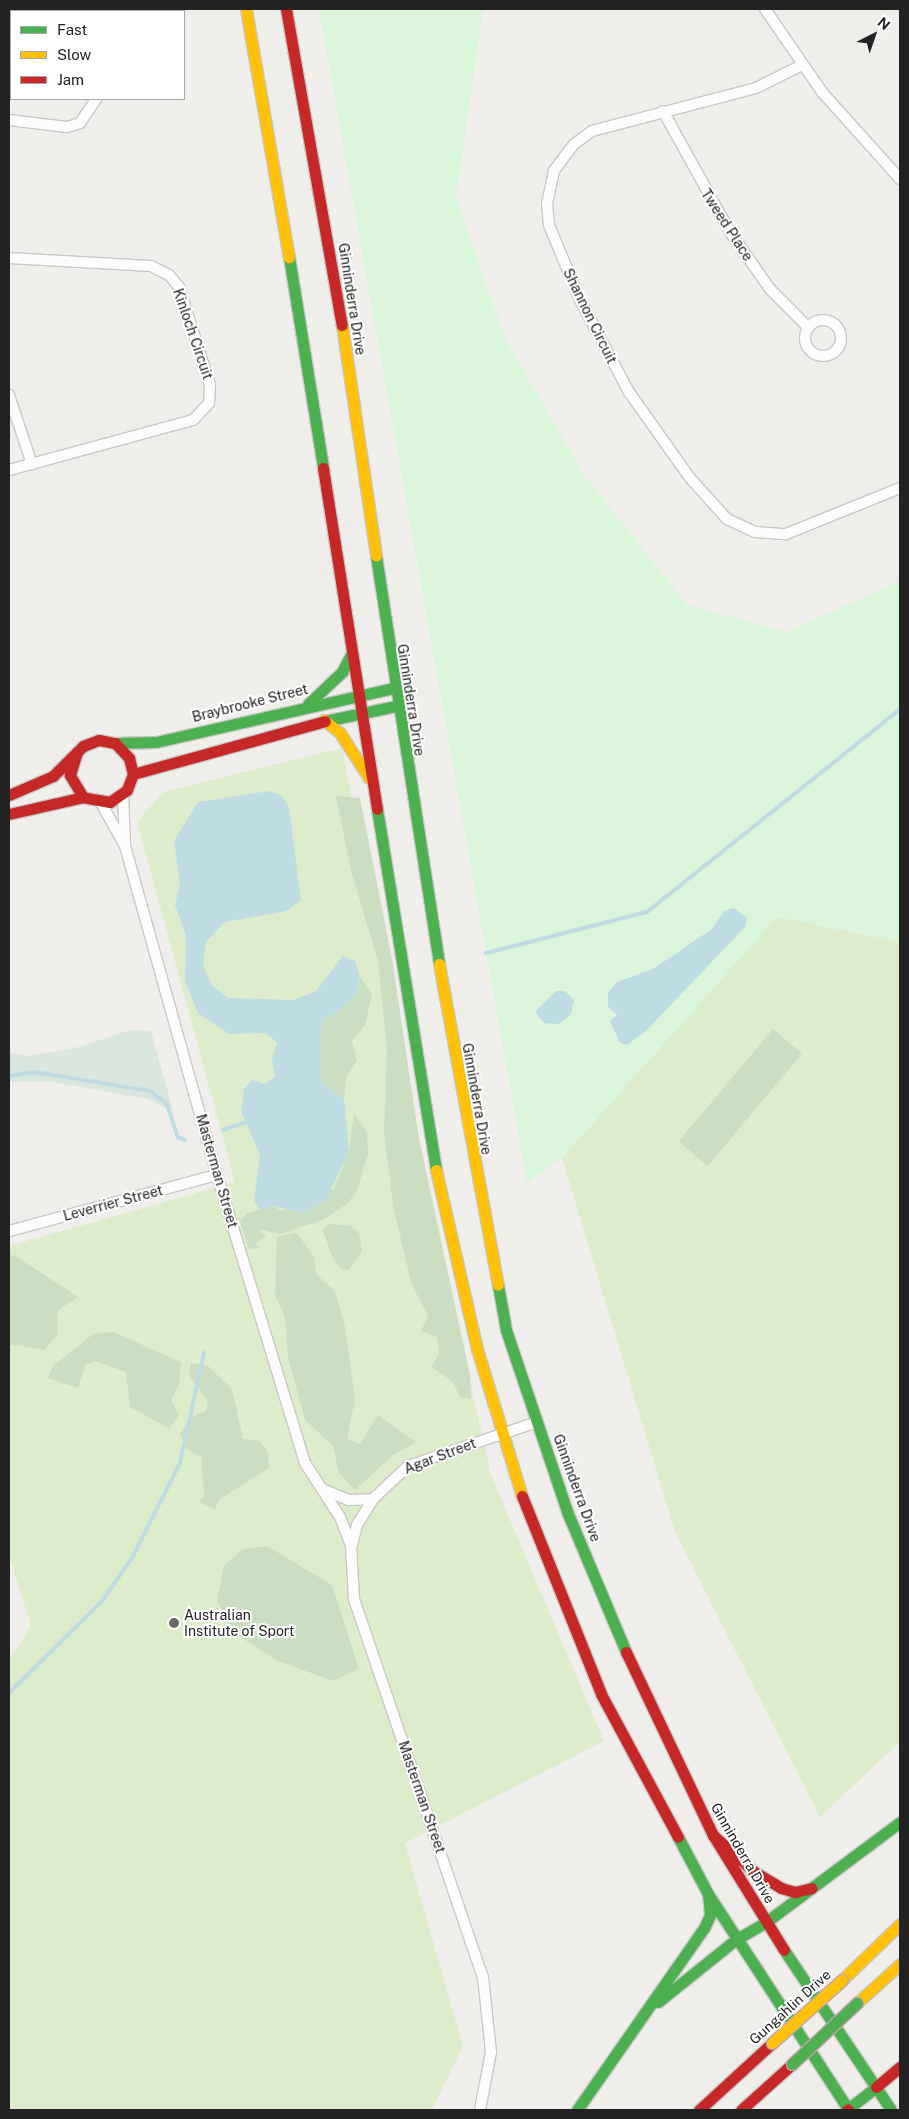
<!DOCTYPE html>
<html>
<head>
<meta charset="utf-8">
<style>
  body { margin:0 }
  #map { position:relative; width:909px; height:2119px; overflow:hidden; background:#f0eeeb; font-family:"Public Sans",sans-serif }
  div>[style] { position:absolute }
  .grass>* { inset:0; background:#ddeccb }
  .forest>* { inset:0; background:#cbdec1; transform-origin:0 0 }
  .wetland>* { inset:0; background:#d9e6de }
  .park>* { inset:0; background:#daf5da }
  .water>* { inset:0; background:#bfdbe3 }
  .stream>* { height:4px; margin:-2px; padding:0 2px; transform-origin:2px; border-radius:2px; background:#bfdbe3 }
  .roads { filter:drop-shadow(1px 0 #c9c8c7) drop-shadow(-1px 0 #c9c8c7) drop-shadow(0 1px #c9c8c7) drop-shadow(0 -1px #c9c8c7) }
  .street>* { height:10px; margin:-5px; padding:0 5px; transform-origin:5px; border-radius:5px; background:#fdfcfc }
  .street>.ring { margin:-5px; padding:0; box-sizing:content-box; background:none; border:10px solid #fdfcfc; border-radius:50% }
  .fast>* { height:11px; margin:-5.5px; padding:0 5.5px; transform-origin:5.5px; border-radius:5.5px; background:#4caf50 }
  .slow>* { height:11px; margin:-5.5px; padding:0 5.5px; transform-origin:5.5px; border-radius:5.5px; background:#ffc107 }
  .jam>* { height:11px; margin:-5.5px; padding:0 5.5px; transform-origin:5.5px; border-radius:5.5px; background:#c62828 }
  .bridges { filter:drop-shadow(1px 0 #c5a2ac) drop-shadow(-1px 0 #c5a2ac) drop-shadow(0 1px #c5a2ac) drop-shadow(0 -1px #c5a2ac) }
  .fast-bridge>* { height:11px; margin:-5.5px; padding:0 5.5px; transform-origin:5.5px; border-radius:5.5px; background:#4caf50 }
  .slow-bridge>* { height:11px; margin:-5.5px; padding:0 5.5px; transform-origin:5.5px; border-radius:5.5px; background:#ffc107 }
  .dots>* { width:14px; height:14px; translate:-50% -50%; box-sizing:border-box; border:2px solid #fff; border-radius:50% }
  span { translate:-50% -50%; white-space:nowrap; text-align:center; line-height:1.15; -webkit-text-stroke:4px #fff; paint-order:stroke }
  .street-label { font-size:14px; color:#222 }
  .poi-label { font-size:14px; color:#222 }
  .left { translate:0 -50%; text-align:left }
  .frame { position:absolute; inset:0; border:10px solid #222; pointer-events:none }
  .legend { position:absolute; left:10px; top:10px; width:175px; height:90px; box-sizing:border-box; background:#fff; border:1px solid #a7a7a7; margin:0; padding:6px 9px; list-style:none; font-size:15px; color:#222 }
  .legend li { display:flex; align-items:center; gap:10px; height:25px }
  .legend b { width:25px; border:1px solid #a7a7a7 }
  .north { position:absolute; left:849px; top:10px; width:50px; height:50px; -webkit-text-stroke:4px #fff; paint-order:stroke; rotate:41deg; font-size:14px; font-weight:700; line-height:20px; text-align:center; color:#222 }
  .north::after { content:''; display:block; margin:auto; width:18px; height:22px; background:#222; clip-path:polygon(50% 0,100% 100%,50% 72%,0 100%) }
</style>
</head>
<body>
<div id="map">
  <div class="grass">
    <i style="clip-path:polygon(342px 748px,446px 1273px,491px 1475px,604px 1741px,405px 1843px,463px 2046px,432px 2110px,9px 2110px,9px 1661px,31px 1625px,9px 1556px,9px 1246px,235px 1182px,137px 822px,163px 792px)"></i>
    <i style="clip-path:polygon(777px 916px,900px 942px,900px 1742px,820px 1817px,675px 1532px,562px 1158px)"></i>
  </div>
  <div class="forest">
    <i style="clip-path:polygon(336px 796px,360px 798px,392px 959px,419px 1139px,470px 1375px,471px 1398px,461px 1398px,452px 1381px,431px 1367px,439px 1354px,437px 1337px,421px 1331px,428px 1316px,411px 1283px,393px 1205px,384px 1132px,387px 1049px,378px 961px,351px 871px)"></i>
    <i style="clip-path:polygon(360px 977px,372px 994px,365px 1025px,352px 1041px,357px 1060px,346px 1078px,344px 1099px,321px 1082px,321px 1032px,324px 1017px,335px 1014px,359px 986px)"></i>
    <i style="left:773px;top:1029px;width:38px;height:147px;rotate:40deg"></i>
    <i style="clip-path:polygon(354px 1114px,367px 1132px,368px 1154px,357px 1191px,347px 1204px,322px 1220px,280px 1234px,258px 1229px,266px 1237px,255px 1243px,260px 1248px,249px 1249px,240px 1221px,247px 1213px,273px 1206px,282px 1211px,334px 1189px,349px 1151px)"></i>
    <i style="clip-path:polygon(329px 1224px,350px 1226px,359px 1233px,362px 1251px,349px 1270px,341px 1269px,332px 1256px,323px 1230px)"></i>
    <i style="clip-path:polygon(297px 1233px,314px 1257px,316px 1274px,335px 1291px,345px 1327px,355px 1400px,347px 1439px,360px 1444px,378px 1415px,416px 1442px,393px 1455px,355px 1490px,339px 1473px,333px 1446px,305px 1420px,288px 1357px,285px 1317px,275px 1295px,277px 1237px)"></i>
    <i style="clip-path:polygon(14px 1255px,78px 1297px,58px 1310px,57px 1335px,44px 1350px,9px 1344px,9px 1256px)"></i>
    <i style="clip-path:polygon(113px 1332px,181px 1362px,179px 1384px,171px 1400px,179px 1416px,169px 1428px,130px 1407px,126px 1372px,95px 1361px,85px 1365px,78px 1388px,48px 1378px,53px 1366px,93px 1334px)"></i>
    <i style="clip-path:polygon(191px 1363px,207px 1365px,232px 1389px,243px 1439px,260px 1441px,268px 1452px,269px 1468px,220px 1499px,215px 1509px,199px 1502px,204px 1495px,201px 1457px,187px 1449px,180px 1434px,191px 1417px,206px 1411px,208px 1402px,189px 1375px)"></i>
    <i style="clip-path:polygon(267px 1546px,332px 1585px,359px 1669px,333px 1681px,278px 1661px,234px 1633px,217px 1601px,224px 1566px,243px 1549px)"></i>
  </div>
  <div class="wetland">
    <i style="clip-path:polygon(130px 1030px,151px 1031px,172px 1107px,169px 1110px,149px 1099px,52px 1082px,9px 1082px,9px 1052px,28px 1056px,79px 1047px)"></i>
  </div>
  <div class="park">
    <i style="clip-path:polygon(319px 9px,483px 9px,456px 197px,505px 338px,584px 475px,687px 605px,787px 632px,900px 581px,900px 942px,777px 917px,562px 1158px,527px 1183px)"></i>
  </div>
  <div class="water">
    <i style="clip-path:polygon(269px 791px,282px 796px,289px 807px,301px 900px,287px 911px,225px 922px,206px 942px,203px 966px,212px 985px,228px 998px,293px 1000px,316px 991px,343px 956px,355px 961px,360px 977px,356px 995px,335px 1014px,324px 1018px,321px 1032px,321px 1082px,344px 1099px,349px 1151px,326px 1200px,304px 1213px,273px 1206px,260px 1210px,254px 1200px,260px 1155px,241px 1111px,244px 1089px,252px 1080px,265px 1084px,275px 1076px,272px 1060px,277px 1043px,266px 1033px,229px 1034px,198px 1013px,185px 981px,186px 935px,175px 905px,180px 884px,174px 841px,198px 802px)"></i>
    <i style="clip-path:polygon(734px 908px,747px 918px,745px 927px,646px 1031px,627px 1045px,620px 1043px,610px 1021px,617px 1015px,608px 1007px,608px 993px,617px 982px,653px 969px,712px 929px,724px 911px)"></i>
    <i style="clip-path:polygon(556px 991px,565px 991px,574px 1000px,571px 1014px,559px 1024px,544px 1023px,535px 1012px)"></i>
  </div>
  <div class="stream">
    <i style="left:486px;top:953px;width:166px;rotate:-14.3deg"></i>
    <i style="left:647px;top:912px;width:324px;rotate:-38.7deg"></i>
    <i style="left:9px;top:1076px;width:26px;rotate:-9deg"></i>
    <i style="left:35px;top:1072px;width:117px;rotate:9.4deg"></i>
    <i style="left:150px;top:1091px;width:21px;rotate:37deg"></i>
    <i style="left:167px;top:1104px;width:35px;rotate:72deg"></i>
    <i style="left:178px;top:1137px;width:8px;rotate:23deg"></i>
    <i style="left:223px;top:1130px;width:24px;rotate:-19deg"></i>
    <i style="left:9px;top:1693px;width:131px;rotate:-44.7deg"></i>
    <i style="left:102px;top:1601px;width:52px;rotate:-55.1deg"></i>
    <i style="left:132px;top:1558px;width:106px;rotate:-63.2deg"></i>
    <i style="left:180px;top:1463px;width:113px;rotate:-77.7deg"></i>
  </div>
  <div class="roads">
    <div class="street">
      <i style="left:81px;top:9px;width:2px;rotate:90deg"></i>
      <i style="left:765px;top:9px;width:101px;rotate:55.5deg"></i>
      <i style="left:822px;top:92px;width:117px;rotate:48.1deg"></i>
      <i style="left:802px;top:65px;width:51px;rotate:153.4deg"></i>
      <i style="left:756px;top:88px;width:170px;rotate:165.3deg"></i>
      <i style="left:592px;top:131px;width:22px;rotate:144deg"></i>
      <i style="left:574px;top:144px;width:34px;rotate:127deg"></i>
      <i style="left:554px;top:171px;width:33px;rotate:102deg"></i>
      <i style="left:547px;top:203px;width:22px;rotate:85deg"></i>
      <i style="left:549px;top:225px;width:81px;rotate:67.5deg"></i>
      <i style="left:580px;top:300px;width:104px;rotate:62deg"></i>
      <i style="left:629px;top:392px;width:105px;rotate:54.7deg"></i>
      <i style="left:690px;top:478px;width:55px;rotate:47.9deg"></i>
      <i style="left:727px;top:519px;width:31px;rotate:25deg"></i>
      <i style="left:755px;top:532px;width:31px;rotate:4deg"></i>
      <i style="left:786px;top:534px;width:123px;rotate:-22deg"></i>
      <i style="left:663px;top:111px;width:138px;rotate:61deg"></i>
      <i style="left:730px;top:232px;width:70px;rotate:54.9deg"></i>
      <i style="left:770px;top:289px;width:54px;rotate:45deg"></i>
      <i style="left:9px;top:120px;width:58px;rotate:6.9deg"></i>
      <i style="left:67px;top:127px;width:14px;rotate:-17deg"></i>
      <i style="left:80px;top:123px;width:29px;rotate:-56deg"></i>
      <i style="left:9px;top:258px;width:142px;rotate:3.2deg"></i>
      <i style="left:151px;top:266px;width:20px;rotate:27deg"></i>
      <i style="left:169px;top:275px;width:16px;rotate:50deg"></i>
      <i style="left:179px;top:287px;width:103px;rotate:72.4deg"></i>
      <i style="left:210px;top:385px;width:18px;rotate:93deg"></i>
      <i style="left:209px;top:403px;width:23px;rotate:133deg"></i>
      <i style="left:193px;top:420px;width:191px;rotate:164.8deg"></i>
      <i class="ring" style="left:805px;top:320px;width:26px;height:26px"></i>
      <i style="left:9px;top:395px;width:73px;rotate:71.6deg"></i>
      <i style="left:123px;top:794px;width:49px;rotate:87.7deg"></i>
      <i style="left:101px;top:803px;width:49px;rotate:60.8deg"></i>
      <i style="left:125px;top:846px;width:342px;rotate:74.4deg"></i>
      <i style="left:217px;top:1175px;width:301px;rotate:73deg"></i>
      <i style="left:305px;top:1463px;width:64px;rotate:57.1deg"></i>
      <i style="left:340px;top:1517px;width:30px;rotate:69deg"></i>
      <i style="left:351px;top:1545px;width:54px;rotate:86.8deg"></i>
      <i style="left:354px;top:1599px;width:399px;rotate:71.2deg"></i>
      <i style="left:483px;top:1977px;width:75px;rotate:83.9deg"></i>
      <i style="left:491px;top:2052px;width:59px;rotate:100.7deg"></i>
      <i style="left:9px;top:1231px;width:215px;rotate:-15.1deg"></i>
      <i style="left:324px;top:1490px;width:27px;rotate:22deg"></i>
      <i style="left:349px;top:1500px;width:24px;rotate:-2deg"></i>
      <i style="left:352px;top:1545px;width:21px;rotate:-76deg"></i>
      <i style="left:357px;top:1525px;width:31px;rotate:-58deg"></i>
      <i style="left:373px;top:1499px;width:48px;rotate:-43.3deg"></i>
      <i style="left:408px;top:1466px;width:136px;rotate:-18.8deg"></i>
    </div>
    <div class="fast">
      <i style="left:289px;top:257px;width:214px;rotate:80.8deg"></i>
      <i style="left:376px;top:556px;width:413px;rotate:81.2deg"></i>
      <i style="left:308px;top:704px;width:47px;rotate:-43.3deg"></i>
      <i style="left:342px;top:672px;width:22px;rotate:-63deg"></i>
      <i style="left:325px;top:721px;width:73px;rotate:-11.9deg"></i>
      <i style="left:115px;top:743px;width:41px;rotate:-1.4deg"></i>
      <i style="left:156px;top:742px;width:243px;rotate:-12.8deg"></i>
      <i style="left:377px;top:809px;width:366px;rotate:80.7deg"></i>
      <i style="left:498px;top:1285px;width:46px;rotate:79.9deg"></i>
      <i style="left:506px;top:1330px;width:194px;rotate:71.4deg"></i>
      <i style="left:568px;top:1514px;width:150px;rotate:67.2deg"></i>
      <i style="left:678px;top:1837px;width:64px;rotate:62.2deg"></i>
      <i style="left:708px;top:1894px;width:258px;rotate:56.9deg"></i>
      <i style="left:766px;top:1922px;width:167px;rotate:-36.7deg"></i>
      <i style="left:735px;top:1940px;width:36px;rotate:-30deg"></i>
      <i style="left:784px;top:1950px;width:192px;rotate:56.2deg"></i>
      <i style="left:658px;top:2002px;width:99px;rotate:-38.8deg"></i>
      <i style="left:848px;top:2109px;width:36px;rotate:-38deg"></i>
      <i style="left:577px;top:2110px;width:222px;rotate:-55.1deg"></i>
      <i style="left:704px;top:1928px;width:14px;rotate:-65deg"></i>
      <i style="left:710px;top:1915px;width:21px;rotate:-95deg"></i>
    </div>
    <div class="slow">
      <i style="left:246px;top:9px;width:252px;rotate:80.2deg"></i>
      <i style="left:342px;top:325px;width:233px;rotate:81.6deg"></i>
      <i style="left:324px;top:720px;width:21px;rotate:39deg"></i>
      <i style="left:340px;top:733px;width:54px;rotate:57.2deg"></i>
      <i style="left:439px;top:964px;width:326px;rotate:79.6deg"></i>
      <i style="left:436px;top:1170px;width:184px;rotate:77.1deg"></i>
      <i style="left:477px;top:1349px;width:154px;rotate:73deg"></i>
      <i style="left:842px;top:1980px;width:81px;rotate:-44deg"></i>
      <i style="left:857px;top:2003px;width:58px;rotate:-42.2deg"></i>
    </div>
    <div class="jam">
      <i style="left:286px;top:9px;width:321px;rotate:80deg"></i>
      <i style="left:323px;top:468px;width:345px;rotate:81deg"></i>
      <i style="left:133px;top:774px;width:199px;rotate:-15.4deg"></i>
      <i style="left:9px;top:795px;width:48px;rotate:-23.4deg"></i>
      <i style="left:53px;top:776px;width:42px;rotate:-45deg"></i>
      <i style="left:83px;top:746px;width:17px;rotate:-21deg"></i>
      <i style="left:99px;top:740px;width:16px;rotate:11deg"></i>
      <i style="left:115px;top:743px;width:21px;rotate:47deg"></i>
      <i style="left:129px;top:758px;width:16px;rotate:76deg"></i>
      <i style="left:133px;top:774px;width:17px;rotate:111deg"></i>
      <i style="left:127px;top:790px;width:21px;rotate:145deg"></i>
      <i style="left:110px;top:802px;width:27px;rotate:-170deg"></i>
      <i style="left:83px;top:797px;width:26px;rotate:-121deg"></i>
      <i style="left:70px;top:775px;width:24px;rotate:-73deg"></i>
      <i style="left:9px;top:814px;width:76px;rotate:-12.9deg"></i>
      <i style="left:522px;top:1496px;width:213px;rotate:68.2deg"></i>
      <i style="left:601px;top:1694px;width:162px;rotate:61.7deg"></i>
      <i style="left:626px;top:1652px;width:203px;rotate:64.6deg"></i>
      <i style="left:713px;top:1835px;width:135px;rotate:58.3deg"></i>
      <i style="left:713px;top:1835px;width:54px;rotate:42deg"></i>
      <i style="left:753px;top:1871px;width:33px;rotate:31deg"></i>
      <i style="left:781px;top:1888px;width:15px;rotate:16deg"></i>
      <i style="left:795px;top:1892px;width:17px;rotate:-13deg"></i>
      <i style="left:876px;top:2087px;width:31px;rotate:-40deg"></i>
      <i style="left:699px;top:2110px;width:99px;rotate:-42.5deg"></i>
      <i style="left:741px;top:2110px;width:69px;rotate:-42deg"></i>
      <i style="left:847px;top:2110px;width:1px;rotate:-45deg"></i>
    </div>
  </div>
  <div class="bridges">
    <div class="fast-bridge">
      <i style="left:792px;top:2064px;width:89px;rotate:-43.2deg"></i>
    </div>
    <div class="slow-bridge">
      <i style="left:772px;top:2043px;width:94px;rotate:-42deg"></i>
    </div>
  </div>
  <div class="dots">
    <i style="left:174px;top:1623px;background:#6a6968"></i>
  </div>
  <div class="street-label">
    <span style="left:727px;top:225px;rotate:57deg">Tweed Place</span>
    <span style="left:352px;top:299px;rotate:81deg">Ginninderra Drive</span>
    <span style="left:590px;top:316px;rotate:64deg">Shannon Circuit</span>
    <span style="left:193px;top:334px;rotate:71deg">Kinloch Circuit</span>
    <span style="left:411px;top:700px;rotate:81deg">Ginninderra Drive</span>
    <span style="left:250px;top:703px;rotate:-14deg">Braybrooke Street</span>
    <span style="left:477px;top:1099px;rotate:80deg">Ginninderra Drive</span>
    <span style="left:217px;top:1171px;rotate:74deg">Masterman Street</span>
    <span style="left:113px;top:1203px;rotate:-15deg">Leverrier Street</span>
    <span style="left:440px;top:1456px;rotate:-21deg">Agar Street</span>
    <span style="left:577px;top:1488px;rotate:70deg">Ginninderra Drive</span>
    <span style="left:422px;top:1797px;rotate:71deg">Masterman Street</span>
    <span style="left:743px;top:1853px;rotate:60deg">Ginninderra Drive</span>
    <span style="left:790px;top:2007px;rotate:-42deg">Gungahlin Drive</span>
  </div>
  <div class="poi-label">
    <span class="left" style="left:184px;top:1623px">Australian<br>Institute of Sport</span>
  </div>
  <div class="frame"></div>
  <ul class="legend">
  <li><b style="height:6px;background:#4caf50"></b>Fast</li>
  <li><b style="height:6px;background:#ffc107"></b>Slow</li>
  <li><b style="height:6px;background:#c62828"></b>Jam</li>
  </ul>
  <div class="north">N</div>
</div>
</body>
</html>
